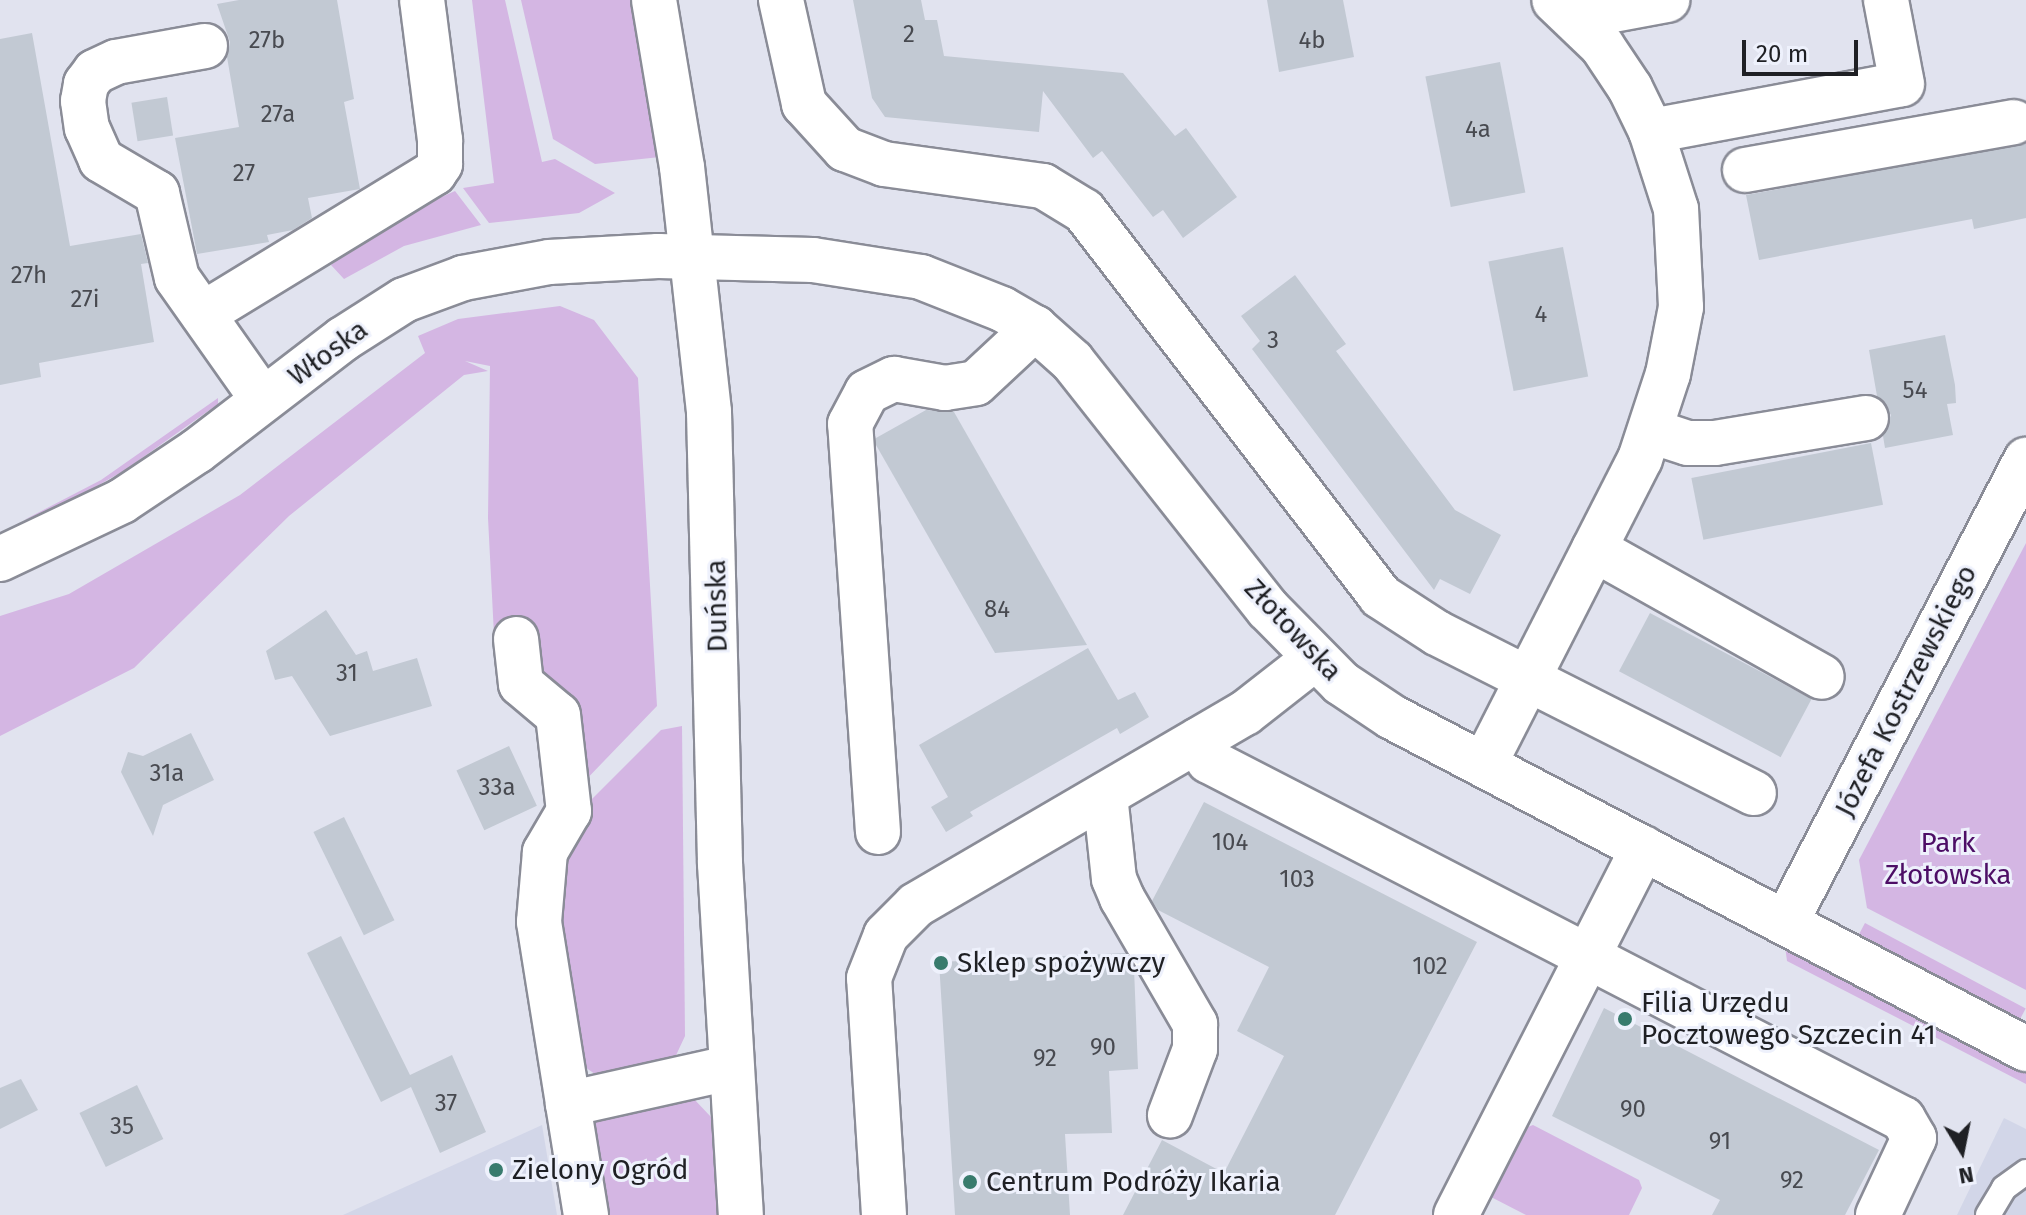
<!DOCTYPE html>
<html>
<head>
<meta charset="utf-8">
<style>
  body { margin:0 }
  #map { position:relative; width:2026px; height:1215px; overflow:hidden; background:#e1e3ef; font-family:"Fira Sans",sans-serif }
  div>[style] { position:absolute }
  .built>* { inset:0; background:#d2d6e8 }
  .green>* { inset:0; background:#d4b6e3; transform-origin:0 0 }
  .building>* { inset:0; background:#c2c9d3; transform-origin:0 0 }
  .roads { filter:drop-shadow(2px 0 #8a8c97) drop-shadow(-2px 0 #8a8c97) drop-shadow(0 2px #8a8c97) drop-shadow(0 -2px #8a8c97) }
  .service>* { height:24px; margin:-12px; padding:0 12px; transform-origin:12px; border-radius:12px; background:#fff }
  .minor>* { height:44px; margin:-22px; padding:0 22px; transform-origin:22px; border-radius:22px; background:#fff }
  .tertiary>* { height:44px; margin:-22px; padding:0 22px; transform-origin:22px; border-radius:22px; background:#fff }
  .dots>* { width:22px; height:22px; translate:-50% -50%; box-sizing:border-box; border:4px solid #eef1fc; border-radius:50% }
  span { translate:-50% -50%; white-space:nowrap; text-align:center; line-height:1.15; -webkit-text-stroke:6px #eef1fc; paint-order:stroke }
  .number-label { font-size:24px; color:#484a50 }
  .number-label span { -webkit-text-stroke-width:0 }
  .street-label { font-size:28px; color:#1f2024 }
  .park-label { font-size:28px; color:#4d0e66 }
  .poi-label { font-size:28px; color:#1f2024 }
  .left { translate:0 -50%; text-align:left }
  .north { position:absolute; left:1922px; top:1111px; width:80px; height:80px; -webkit-text-stroke:6px #eef1fc; paint-order:stroke; rotate:170deg; font-size:22px; font-weight:700; line-height:32px; text-align:center; color:#1f2024 }
  .north::after { content:''; display:block; margin:auto; width:28px; height:36px; background:#1f2024; clip-path:polygon(50% 0,100% 100%,50% 72%,0 100%) }
  .scale { position:absolute; left:1742px; top:40px; width:116px; height:36px; box-sizing:border-box; border:4px solid #1f2024; border-top:0; padding-left:10px; font-size:24px; line-height:28px; white-space:nowrap; color:#1f2024; -webkit-text-stroke:6px #eef1fc; paint-order:stroke }
</style>
</head>
<body>
<div id="map">
  <div class="built">
    <i style="clip-path:polygon(2004px 1118px,2026px 1129px,2026px 1215px,1957px 1215px)"></i>
    <i style="clip-path:polygon(542px 1125px,557px 1215px,343px 1215px)"></i>
  </div>
  <div class="green">
    <i style="clip-path:polygon(472px 0,505px 0,542px 162px,555px 159px,615px 193px,579px 213px,489px 223px,463px 188px,494px 183px)"></i>
    <i style="clip-path:polygon(521px 0,632px 0,660px 157px,595px 164px,553px 139px)"></i>
    <i style="clip-path:polygon(455px 191px,481px 225px,404px 246px,344px 279px,331px 265px,392px 219px)"></i>
    <i style="clip-path:polygon(560px 306px,594px 320px,638px 378px,657px 706px,578px 788px,533px 678px,528px 633px,494px 635px,488px 518px,490px 366px,465px 361px,488px 371px,464px 375px,289px 516px,134px 668px,0 736px,0 616px,69px 594px,240px 495px,425px 353px,418px 336px,458px 319px)"></i>
    <i style="clip-path:polygon(218px 398px,218px 404px,125px 470px,64px 505px,24px 520px,101px 480px)"></i>
    <i style="clip-path:polygon(2026px 543px,2026px 990px,1867px 908px,1859px 860px)"></i>
    <i style="clip-path:polygon(682px 726px,685px 1036px,671px 1066px,602px 1079px,575px 1060px,552px 920px,574px 817px,661px 730px)"></i>
    <i style="left:1865px;top:923px;width:182px;height:17px;rotate:28deg"></i>
    <i style="clip-path:polygon(1785px 946px,2026px 1072px,2026px 1084px,1787px 961px)"></i>
    <i style="clip-path:polygon(693px 1098px,711px 1117px,720px 1215px,600px 1215px,587px 1140px,593px 1118px)"></i>
    <i style="clip-path:polygon(1533px 1125px,1639px 1180px,1642px 1188px,1629px 1215px,1526px 1215px,1491px 1197px,1525px 1128px)"></i>
  </div>
  <div class="building">
    <i style="clip-path:polygon(239px 0,337px 0,354px 99px,344px 102px,360px 189px,308px 198px,312px 218px,293px 230px,267px 235px,269px 242px,197px 254px,175px 138px,239px 127px,227px 57px,230px 42px,217px 4px)"></i>
    <i style="clip-path:polygon(853px 0,921px 0,925px 20px,937px 20px,944px 56px,1123px 73px,1175px 136px,1186px 128px,1237px 197px,1183px 238px,1163px 210px,1153px 217px,1102px 151px,1093px 158px,1043px 91px,1039px 132px,885px 117px,872px 98px)"></i>
    <i style="clip-path:polygon(1267px 0,1343px 0,1354px 57px,1279px 72px)"></i>
    <i style="clip-path:polygon(32px 33px,70px 246px,141px 234px,148px 263px,141px 264px,154px 342px,39px 363px,41px 377px,0 385px,0 39px)"></i>
    <i style="left:1500px;top:62px;width:133px;height:76px;rotate:79deg"></i>
    <i style="left:167px;top:97px;width:39px;height:36px;rotate:81deg"></i>
    <i style="clip-path:polygon(2026px 143px,2026px 218px,1974px 229px,1972px 219px,1759px 260px,1746px 195px)"></i>
    <i style="left:1563px;top:247px;width:132px;height:76px;rotate:79deg"></i>
    <i style="clip-path:polygon(1295px 275px,1346px 344px,1336px 351px,1455px 510px,1501px 535px,1470px 594px,1440px 579px,1434px 590px,1252px 349px,1260px 341px,1241px 316px)"></i>
    <i style="clip-path:polygon(1945px 335px,1955px 385px,1956px 403px,1947px 404px,1953px 435px,1885px 448px,1883px 436px,1891px 415px,1877px 396px,1869px 350px)"></i>
    <i style="clip-path:polygon(926px 410px,954px 412px,1087px 645px,995px 653px,876px 445px,876px 438px)"></i>
    <i style="left:1871px;top:443px;width:63px;height:183px;rotate:79deg"></i>
    <i style="clip-path:polygon(326px 610px,356px 655px,367px 651px,373px 671px,417px 658px,432px 706px,330px 736px,292px 676px,275px 680px,266px 651px)"></i>
    <i style="left:1650px;top:613px;width:183px;height:66px;rotate:28deg"></i>
    <i style="clip-path:polygon(1088px 648px,1118px 700px,1135px 692px,1149px 717px,1120px 734px,1117px 728px,970px 812px,973px 816px,946px 832px,931px 807px,948px 797px,919px 745px)"></i>
    <i style="clip-path:polygon(191px 733px,214px 780px,163px 805px,153px 836px,121px 772px,128px 752px,143px 756px)"></i>
    <i style="left:509px;top:746px;width:66px;height:58px;rotate:65deg"></i>
    <i style="clip-path:polygon(1204px 802px,1477px 942px,1335px 1215px,1123px 1215px,1162px 1140px,1224px 1173px,1284px 1056px,1237px 1031px,1269px 967px,1158px 910px,1152px 901px)"></i>
    <i style="left:344px;top:817px;width:115px;height:34px;rotate:64deg"></i>
    <i style="clip-path:polygon(341px 936px,410px 1075px,452px 1055px,486px 1132px,440px 1153px,411px 1087px,381px 1102px,307px 953px)"></i>
    <i style="clip-path:polygon(1125px 953px,1134px 968px,1138px 1069px,1109px 1071px,1112px 1133px,1065px 1134px,1070px 1215px,955px 1215px,939px 962px)"></i>
    <i style="clip-path:polygon(1604px 1008px,1879px 1150px,1845px 1215px,1712px 1215px,1720px 1200px,1552px 1116px)"></i>
    <i style="clip-path:polygon(21px 1079px,38px 1110px,0 1129px,0 1088px)"></i>
    <i style="left:137px;top:1085px;width:60px;height:64px;rotate:64deg"></i>
  </div>
  <div class="roads">
    <div class="service">
      <i style="left:1988px;top:1215px;width:31px;rotate:-59deg"></i>
      <i style="left:2004px;top:1188px;width:27px;rotate:-36deg"></i>
    </div>
    <div class="minor">
      <i style="left:781px;top:0;width:107px;rotate:77.5deg"></i>
      <i style="left:804px;top:104px;width:61px;rotate:47.7deg"></i>
      <i style="left:845px;top:149px;width:42px;rotate:21deg"></i>
      <i style="left:884px;top:164px;width:161px;rotate:7.9deg"></i>
      <i style="left:1043px;top:186px;width:48px;rotate:31.4deg"></i>
      <i style="left:1084px;top:211px;width:486px;rotate:52.4deg"></i>
      <i style="left:1380px;top:596px;width:68px;rotate:33deg"></i>
      <i style="left:1437px;top:633px;width:355px;rotate:26.8deg"></i>
      <i style="left:1575px;top:17px;width:94px;rotate:-10.5deg"></i>
      <i style="left:205px;top:46px;width:90px;rotate:169.8deg"></i>
      <i style="left:116px;top:62px;width:23px;rotate:155deg"></i>
      <i style="left:95px;top:72px;width:15px;rotate:127deg"></i>
      <i style="left:86px;top:84px;width:17px;rotate:100deg"></i>
      <i style="left:83px;top:101px;width:27px;rotate:82deg"></i>
      <i style="left:87px;top:128px;width:35px;rotate:66deg"></i>
      <i style="left:101px;top:160px;width:65px;rotate:30.5deg"></i>
      <i style="left:157px;top:193px;width:87px;rotate:76.8deg"></i>
      <i style="left:177px;top:278px;width:149px;rotate:54.8deg"></i>
      <i style="left:1651px;top:131px;width:255px;rotate:-10.6deg"></i>
      <i style="left:1902px;top:84px;width:86px;rotate:-100.8deg"></i>
      <i style="left:1745px;top:170px;width:273px;rotate:-10.1deg"></i>
      <i style="left:203px;top:314px;width:271px;rotate:-31.4deg"></i>
      <i style="left:434px;top:173px;width:11px;rotate:-56deg"></i>
      <i style="left:440px;top:164px;width:24px;rotate:-90deg"></i>
      <i style="left:440px;top:140px;width:141px;rotate:-97.3deg"></i>
      <i style="left:1651px;top:431px;width:39px;rotate:18deg"></i>
      <i style="left:1688px;top:443px;width:27px"></i>
      <i style="left:1715px;top:443px;width:153px;rotate:-9.4deg"></i>
      <i style="left:1594px;top:549px;width:261px;rotate:29.3deg"></i>
      <i style="left:0;top:559px;width:135px;rotate:-25.4deg"></i>
      <i style="left:122px;top:501px;width:90px;rotate:-33.7deg"></i>
      <i style="left:197px;top:451px;width:184px;rotate:-37.5deg"></i>
      <i style="left:343px;top:339px;width:72px;rotate:-32.6deg"></i>
      <i style="left:404px;top:300px;width:63px;rotate:-20.4deg"></i>
      <i style="left:463px;top:278px;width:87px;rotate:-10.5deg"></i>
      <i style="left:549px;top:262px;width:109px;rotate:-3.2deg"></i>
      <i style="left:658px;top:256px;width:155px;rotate:1.5deg"></i>
      <i style="left:813px;top:260px;width:109px;rotate:8.9deg"></i>
      <i style="left:921px;top:277px;width:87px;rotate:21.6deg"></i>
      <i style="left:1002px;top:309px;width:38px;rotate:30deg"></i>
      <i style="left:1035px;top:328px;width:50px;rotate:41.7deg"></i>
      <i style="left:1072px;top:361px;width:316px;rotate:51.7deg"></i>
      <i style="left:1268px;top:609px;width:104px;rotate:45.4deg"></i>
      <i style="left:1341px;top:683px;width:61px;rotate:33.7deg"></i>
      <i style="left:1392px;top:717px;width:716px;rotate:27.64deg"></i>
      <i style="left:516px;top:639px;width:45px;rotate:83.7deg"></i>
      <i style="left:521px;top:684px;width:48px;rotate:40deg"></i>
      <i style="left:558px;top:715px;width:97px;rotate:83.5deg"></i>
      <i style="left:569px;top:811px;width:48px;rotate:120.3deg"></i>
      <i style="left:545px;top:852px;width:70px;rotate:94.9deg"></i>
      <i style="left:539px;top:922px;width:184px;rotate:80.9deg"></i>
      <i style="left:1199px;top:740px;width:23px;rotate:65deg"></i>
      <i style="left:1209px;top:761px;width:781px;rotate:27.29deg"></i>
      <i style="left:1903px;top:1119px;width:22px;rotate:60deg"></i>
      <i style="left:1914px;top:1138px;width:85px;rotate:115.1deg"></i>
      <i style="left:1484px;top:765px;width:343px;rotate:-63deg"></i>
      <i style="left:1640px;top:459px;width:89px;rotate:-71.8deg"></i>
      <i style="left:1668px;top:374px;width:68px;rotate:-79deg"></i>
      <i style="left:1681px;top:307px;width:98px;rotate:-92.9deg"></i>
      <i style="left:1676px;top:209px;width:82px;rotate:-107.8deg"></i>
      <i style="left:1651px;top:131px;width:48px;rotate:-116deg"></i>
      <i style="left:1630px;top:88px;width:50px;rotate:-123.7deg"></i>
      <i style="left:1602px;top:46px;width:66px;rotate:-136.2deg"></i>
      <i style="left:1105px;top:795px;width:84px;rotate:83.9deg"></i>
      <i style="left:1114px;top:879px;width:21px;rotate:67deg"></i>
      <i style="left:1122px;top:898px;width:146px;rotate:59.9deg"></i>
      <i style="left:1195px;top:1024px;width:25px;rotate:90deg"></i>
      <i style="left:1195px;top:1049px;width:71px;rotate:110.7deg"></i>
      <i style="left:878px;top:832px;width:409px;rotate:-93.9deg"></i>
      <i style="left:850px;top:424px;width:36px;rotate:-62deg"></i>
      <i style="left:867px;top:392px;width:30px;rotate:-26deg"></i>
      <i style="left:894px;top:379px;width:52px;rotate:10deg"></i>
      <i style="left:945px;top:388px;width:31px;rotate:-9deg"></i>
      <i style="left:976px;top:383px;width:81px;rotate:-43deg"></i>
      <i style="left:1786px;top:922px;width:521px;rotate:-62.55deg"></i>
      <i style="left:586px;top:1215px;width:112px;rotate:-99.2deg"></i>
      <i style="left:568px;top:1104px;width:165px;rotate:-12.6deg"></i>
      <i style="left:884px;top:1215px;width:237px;rotate:-93.6deg"></i>
      <i style="left:869px;top:978px;width:46px;rotate:-68.4deg"></i>
      <i style="left:886px;top:935px;width:42px;rotate:-45deg"></i>
      <i style="left:916px;top:905px;width:381px;rotate:-30.3deg"></i>
      <i style="left:1245px;top:713px;width:88px;rotate:-38deg"></i>
      <i style="left:1456px;top:1215px;width:412px;rotate:-63deg"></i>
    </div>
    <div class="tertiary">
      <i style="left:654px;top:0;width:169px;rotate:80.5deg"></i>
      <i style="left:682px;top:167px;width:246px;rotate:83.7deg"></i>
      <i style="left:709px;top:412px;width:452px;rotate:88.6deg"></i>
      <i style="left:720px;top:864px;width:352px;rotate:86.6deg"></i>
    </div>
  </div>
  <div class="dots">
    <i style="left:941px;top:963px;background:#387b6d"></i>
    <i style="left:1625px;top:1019px;background:#387b6d"></i>
    <i style="left:496px;top:1170px;background:#387b6d"></i>
    <i style="left:970px;top:1182px;background:#387b6d"></i>
  </div>
  <div class="number-label">
    <span style="left:909px;top:35px">2</span>
    <span style="left:267px;top:41px">27b</span>
    <span style="left:1312px;top:41px">4b</span>
    <span style="left:278px;top:115px">27a</span>
    <span style="left:1478px;top:130px">4a</span>
    <span style="left:244px;top:174px">27</span>
    <span style="left:29px;top:276px">27h</span>
    <span style="left:85px;top:300px">27i</span>
    <span style="left:1541px;top:315px">4</span>
    <span style="left:1273px;top:341px">3</span>
    <span style="left:1915px;top:391px">54</span>
    <span style="left:997px;top:610px">84</span>
    <span style="left:347px;top:674px">31</span>
    <span style="left:167px;top:774px">31a</span>
    <span style="left:497px;top:788px">33a</span>
    <span style="left:1230px;top:843px">104</span>
    <span style="left:1297px;top:880px">103</span>
    <span style="left:1430px;top:967px">102</span>
    <span style="left:1103px;top:1048px">90</span>
    <span style="left:1045px;top:1059px">92</span>
    <span style="left:446px;top:1104px">37</span>
    <span style="left:1633px;top:1110px">90</span>
    <span style="left:122px;top:1127px">35</span>
    <span style="left:1720px;top:1142px">91</span>
    <span style="left:1792px;top:1181px">92</span>
  </div>
  <div class="street-label">
    <span style="left:328px;top:353px;rotate:-36deg">Włoska</span>
    <span style="left:717px;top:606px;rotate:-91deg">Duńska</span>
    <span style="left:1293px;top:630px;rotate:47deg">Złotowska</span>
    <span style="left:1906px;top:691px;rotate:-63deg">Józefa Kostrzewskiego</span>
  </div>
  <div class="park-label">
    <span style="left:1948px;top:859px">Park<br>Złotowska</span>
  </div>
  <div class="poi-label">
    <span class="left" style="left:957px;top:963px">Sklep spożywczy</span>
    <span class="left" style="left:1641px;top:1019px">Filia Urzędu<br>Pocztowego Szczecin 41</span>
    <span class="left" style="left:512px;top:1170px">Zielony Ogród</span>
    <span class="left" style="left:986px;top:1182px">Centrum Podróży Ikaria</span>
  </div>
  <div class="north">N</div>
  <div class="scale">20 m</div>
</div>
</body>
</html>
